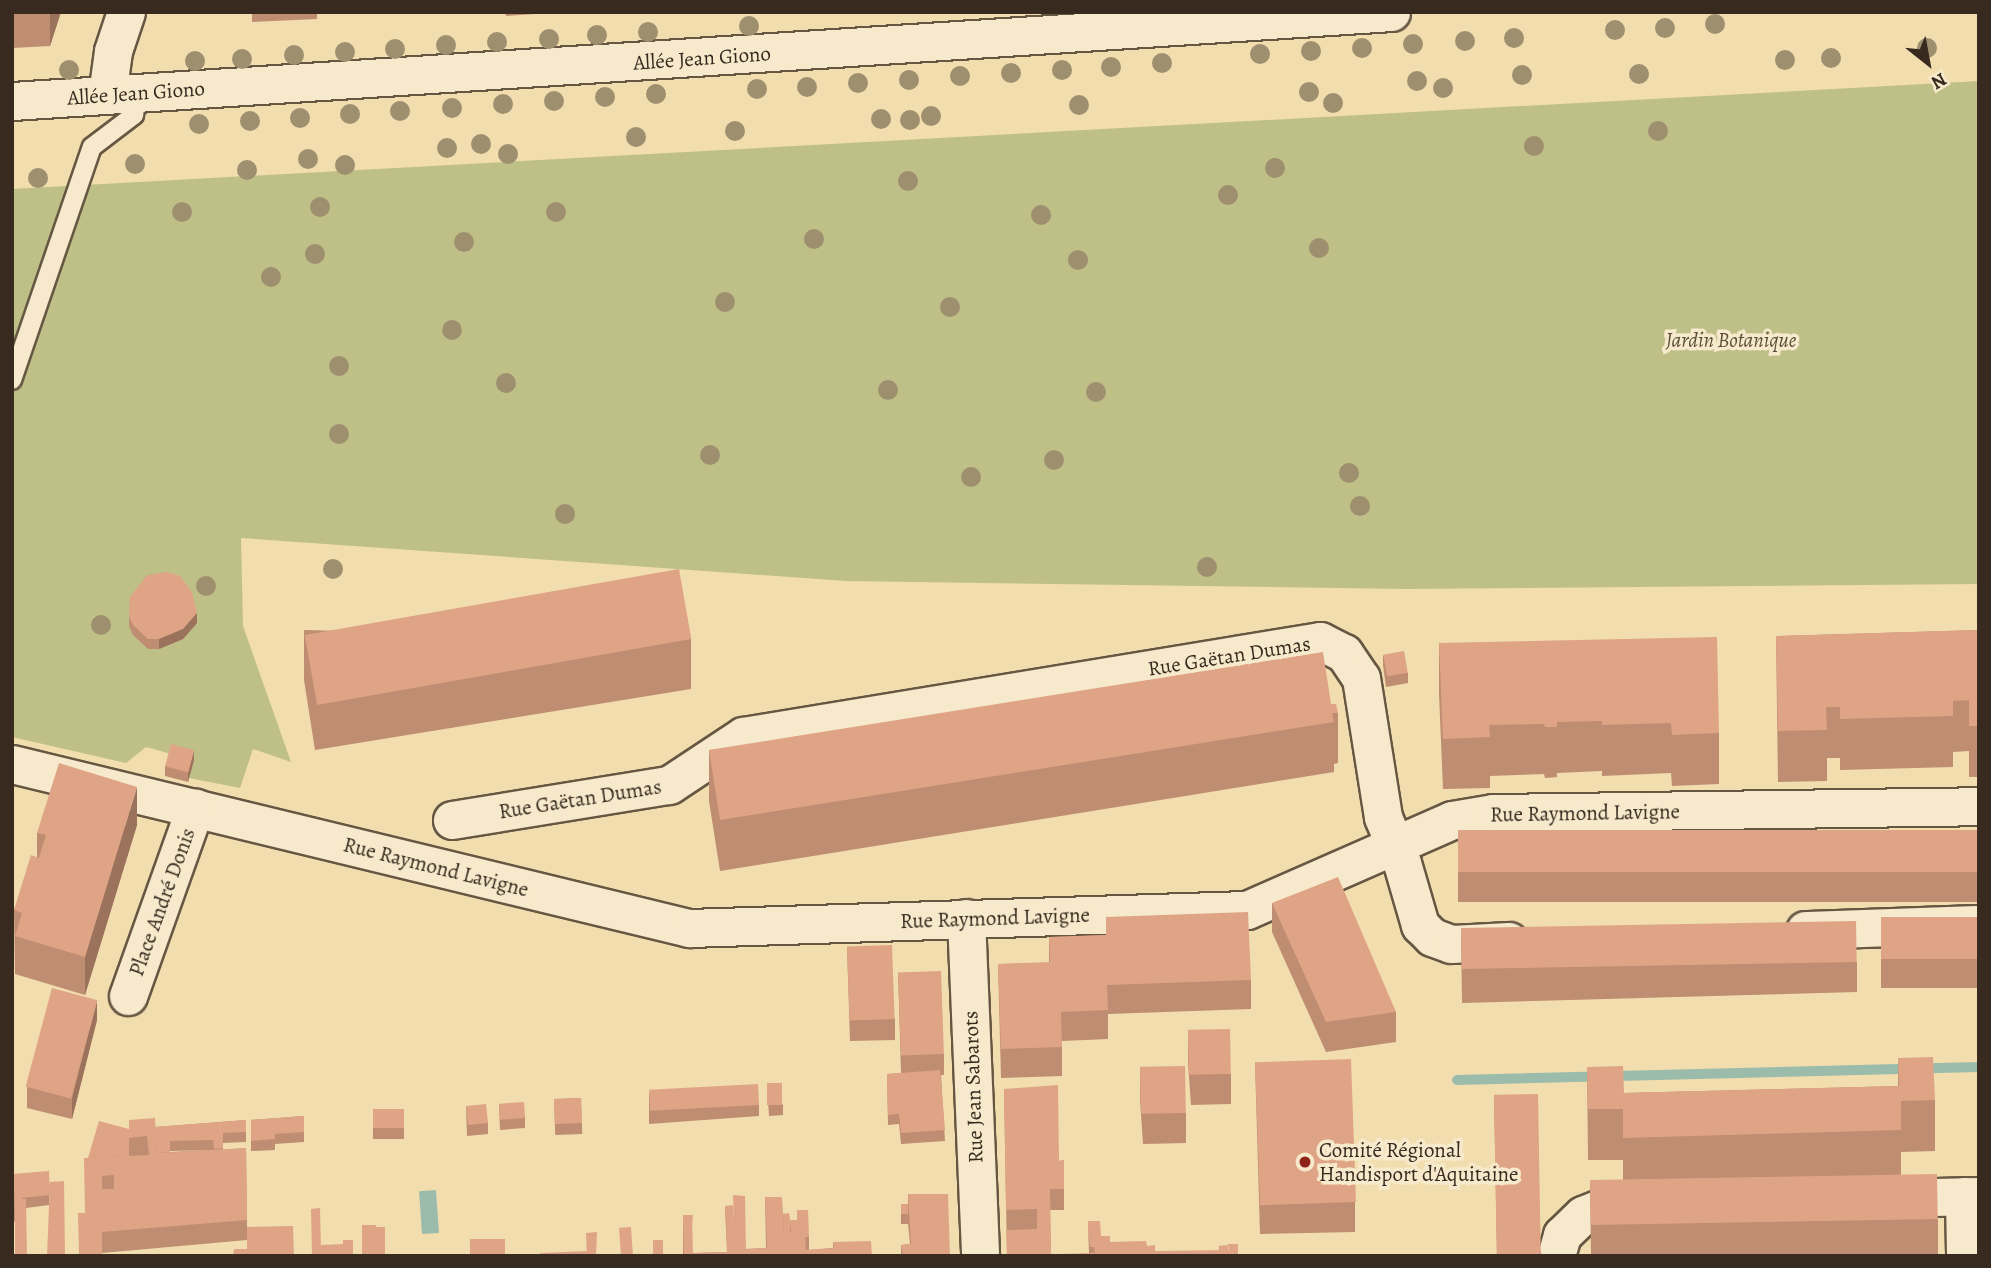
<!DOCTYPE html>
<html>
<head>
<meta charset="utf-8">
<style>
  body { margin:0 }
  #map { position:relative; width:1991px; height:1268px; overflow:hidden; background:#f2ddaf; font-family:Alegreya,serif }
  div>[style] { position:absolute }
  .green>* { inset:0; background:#bec088 }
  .water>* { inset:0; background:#9bbcab; transform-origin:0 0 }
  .stream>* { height:10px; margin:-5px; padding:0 5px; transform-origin:5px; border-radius:5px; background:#9bbcab }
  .roads { filter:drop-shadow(2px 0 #665743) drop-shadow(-2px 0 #665743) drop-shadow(0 2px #665743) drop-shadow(0 -2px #665743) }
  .service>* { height:18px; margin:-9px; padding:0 9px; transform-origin:9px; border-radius:9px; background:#f7e9cb }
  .minor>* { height:37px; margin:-18.5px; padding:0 18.5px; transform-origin:18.5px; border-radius:18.5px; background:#f7e9cb }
  .trees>* { width:20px; height:20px; margin:-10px; border-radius:50%; background:#9e8f6e }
  .wall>* { inset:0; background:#bf8d72; transform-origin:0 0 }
  .shaded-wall>* { inset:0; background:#9b735d }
  .building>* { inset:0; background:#dea485; transform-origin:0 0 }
  .dots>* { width:19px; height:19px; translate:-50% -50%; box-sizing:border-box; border:4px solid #f7e9cb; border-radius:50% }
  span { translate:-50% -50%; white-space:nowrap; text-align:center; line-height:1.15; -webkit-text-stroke:7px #f7e9cb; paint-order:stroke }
  .street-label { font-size:21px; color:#382a1f }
  .park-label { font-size:21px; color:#5a5039; font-style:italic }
  .poi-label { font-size:21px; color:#382a1f }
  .left { translate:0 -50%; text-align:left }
  .frame { position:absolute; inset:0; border:14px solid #382a1f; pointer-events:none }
  .north { position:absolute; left:1893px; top:28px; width:70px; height:70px; -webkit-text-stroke:5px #f7e9cb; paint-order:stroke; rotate:149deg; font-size:19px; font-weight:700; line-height:28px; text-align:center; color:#382a1f }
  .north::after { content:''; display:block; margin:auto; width:24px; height:32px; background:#382a1f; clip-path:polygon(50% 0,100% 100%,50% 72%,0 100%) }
</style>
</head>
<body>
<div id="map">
  <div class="green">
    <i style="clip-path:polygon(1979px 81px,1979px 584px,1405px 589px,846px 581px,241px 538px,243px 626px,291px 762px,253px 749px,240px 788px,189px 778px,193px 760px,146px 747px,126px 763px,12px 737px,12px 189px)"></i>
  </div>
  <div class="water">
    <i style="left:436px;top:1190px;width:43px;height:17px;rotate:86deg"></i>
  </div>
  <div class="stream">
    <i style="left:1457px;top:1080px;width:522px;rotate:-1.43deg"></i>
  </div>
  <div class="roads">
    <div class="service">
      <i style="left:12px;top:380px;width:246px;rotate:-71.1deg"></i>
      <i style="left:92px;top:147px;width:53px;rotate:-37.3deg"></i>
      <i style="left:134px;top:115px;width:22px;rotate:-80deg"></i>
    </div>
    <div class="minor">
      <i style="left:107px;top:95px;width:44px;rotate:-82.2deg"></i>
      <i style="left:113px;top:51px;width:41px;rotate:-71.6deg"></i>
      <i style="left:12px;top:101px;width:1382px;rotate:-3.69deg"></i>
      <i style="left:12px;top:764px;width:697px;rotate:13.62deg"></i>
      <i style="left:689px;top:928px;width:558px;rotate:-1.85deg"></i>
      <i style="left:1247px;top:910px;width:224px;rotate:-23.7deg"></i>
      <i style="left:1452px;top:820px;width:42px;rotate:-9.7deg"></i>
      <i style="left:1493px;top:813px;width:486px;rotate:-0.8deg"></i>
      <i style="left:452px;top:820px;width:220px;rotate:-9.2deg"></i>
      <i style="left:669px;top:785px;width:89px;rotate:-33.5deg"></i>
      <i style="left:743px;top:736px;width:585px;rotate:-9.35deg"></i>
      <i style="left:1320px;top:641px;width:27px;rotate:27deg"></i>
      <i style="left:1344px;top:653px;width:30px;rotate:56deg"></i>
      <i style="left:1361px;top:678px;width:141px;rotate:81deg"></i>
      <i style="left:1383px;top:817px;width:50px;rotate:67.6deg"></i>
      <i style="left:1402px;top:863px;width:65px;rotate:73.8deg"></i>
      <i style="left:1420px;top:925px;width:17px;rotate:45deg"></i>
      <i style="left:1432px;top:937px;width:20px;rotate:20deg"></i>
      <i style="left:1451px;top:944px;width:58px;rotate:-3deg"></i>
      <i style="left:966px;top:918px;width:338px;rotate:87.6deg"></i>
      <i style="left:1805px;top:930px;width:174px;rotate:-2deg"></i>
      <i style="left:128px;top:996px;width:200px;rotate:-70.4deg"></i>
      <i style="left:1964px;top:1196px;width:60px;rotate:89deg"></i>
      <i style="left:1889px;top:1198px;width:90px;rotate:-1.3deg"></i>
      <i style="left:1556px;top:1256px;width:22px;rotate:-74deg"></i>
      <i style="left:1562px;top:1235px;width:29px;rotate:-44deg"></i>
      <i style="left:1583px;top:1215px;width:24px;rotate:-22deg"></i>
      <i style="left:1605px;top:1206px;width:33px;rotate:-2deg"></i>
    </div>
  </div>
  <div class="trees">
    <i style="left:1715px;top:24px"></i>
    <i style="left:749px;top:26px"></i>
    <i style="left:1665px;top:28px"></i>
    <i style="left:1615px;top:30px"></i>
    <i style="left:648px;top:32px"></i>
    <i style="left:597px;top:35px"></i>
    <i style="left:1514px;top:38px"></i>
    <i style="left:549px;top:39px"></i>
    <i style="left:1465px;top:41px"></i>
    <i style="left:497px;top:42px"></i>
    <i style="left:1413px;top:44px"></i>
    <i style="left:446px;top:45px"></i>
    <i style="left:1362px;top:48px"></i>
    <i style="left:1927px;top:48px"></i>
    <i style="left:395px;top:49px"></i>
    <i style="left:1311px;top:51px"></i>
    <i style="left:345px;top:52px"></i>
    <i style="left:1260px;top:54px"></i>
    <i style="left:294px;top:55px"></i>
    <i style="left:1831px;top:58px"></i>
    <i style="left:242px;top:59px"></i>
    <i style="left:1785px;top:60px"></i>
    <i style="left:195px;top:61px"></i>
    <i style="left:1162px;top:63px"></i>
    <i style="left:1111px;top:67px"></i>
    <i style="left:69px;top:70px"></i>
    <i style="left:1062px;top:70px"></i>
    <i style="left:1011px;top:73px"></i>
    <i style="left:1639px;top:74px"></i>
    <i style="left:1522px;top:75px"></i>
    <i style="left:960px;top:76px"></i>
    <i style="left:909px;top:80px"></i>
    <i style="left:1417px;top:81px"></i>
    <i style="left:858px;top:83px"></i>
    <i style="left:807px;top:87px"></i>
    <i style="left:1443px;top:88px"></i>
    <i style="left:757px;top:89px"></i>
    <i style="left:1309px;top:92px"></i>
    <i style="left:656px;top:94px"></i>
    <i style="left:605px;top:97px"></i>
    <i style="left:554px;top:101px"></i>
    <i style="left:1333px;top:103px"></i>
    <i style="left:503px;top:104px"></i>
    <i style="left:1079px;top:105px"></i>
    <i style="left:452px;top:108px"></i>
    <i style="left:400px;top:111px"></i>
    <i style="left:350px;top:114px"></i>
    <i style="left:931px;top:116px"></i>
    <i style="left:300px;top:118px"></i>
    <i style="left:881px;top:119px"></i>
    <i style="left:910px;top:120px"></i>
    <i style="left:250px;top:121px"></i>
    <i style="left:199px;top:124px"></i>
    <i style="left:735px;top:131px"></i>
    <i style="left:1658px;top:131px"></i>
    <i style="left:636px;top:137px"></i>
    <i style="left:481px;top:144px"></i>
    <i style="left:1534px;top:146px"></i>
    <i style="left:447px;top:148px"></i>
    <i style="left:508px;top:154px"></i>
    <i style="left:308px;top:159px"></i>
    <i style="left:135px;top:164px"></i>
    <i style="left:345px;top:165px"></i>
    <i style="left:1275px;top:168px"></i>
    <i style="left:247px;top:170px"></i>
    <i style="left:38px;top:178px"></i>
    <i style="left:908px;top:181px"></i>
    <i style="left:1228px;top:195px"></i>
    <i style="left:320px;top:207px"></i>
    <i style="left:182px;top:212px"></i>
    <i style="left:556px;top:212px"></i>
    <i style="left:1041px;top:215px"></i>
    <i style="left:814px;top:239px"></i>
    <i style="left:464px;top:242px"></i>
    <i style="left:1319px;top:248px"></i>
    <i style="left:315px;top:254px"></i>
    <i style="left:1078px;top:260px"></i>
    <i style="left:271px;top:277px"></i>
    <i style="left:725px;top:302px"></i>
    <i style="left:950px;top:307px"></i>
    <i style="left:452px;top:330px"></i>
    <i style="left:339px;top:366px"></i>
    <i style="left:506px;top:383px"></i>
    <i style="left:888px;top:390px"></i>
    <i style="left:1096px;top:392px"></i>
    <i style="left:339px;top:434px"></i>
    <i style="left:710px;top:455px"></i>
    <i style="left:1054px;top:460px"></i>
    <i style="left:1349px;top:473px"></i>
    <i style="left:971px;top:477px"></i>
    <i style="left:1360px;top:506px"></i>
    <i style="left:565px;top:514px"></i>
    <i style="left:1207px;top:567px"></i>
    <i style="left:333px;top:569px"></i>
    <i style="left:206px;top:586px"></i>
    <i style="left:101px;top:625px"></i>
  </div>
  <div class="wall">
    <i style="clip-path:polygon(12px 12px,61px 12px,50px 46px,12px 48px)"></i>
    <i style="clip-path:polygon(252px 12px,317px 12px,317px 19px,252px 22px)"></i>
    <i style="clip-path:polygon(505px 12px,564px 12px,506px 16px)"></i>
    <i style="clip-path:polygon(130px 597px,197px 623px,183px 639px,159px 649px,148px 649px,133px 635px,129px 626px)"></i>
    <i style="clip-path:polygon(304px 630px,691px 639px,691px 689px,315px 750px,304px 680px)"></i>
    <i style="clip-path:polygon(1979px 630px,1979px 777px,1969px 777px,1969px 751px,1953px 752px,1953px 767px,1840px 770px,1840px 758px,1827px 758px,1827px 781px,1778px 782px,1776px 636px)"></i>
    <i style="clip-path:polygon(1439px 643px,1719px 733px,1719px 784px,1672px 786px,1671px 773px,1602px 776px,1602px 771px,1557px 773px,1557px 777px,1545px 778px,1544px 774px,1490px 776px,1490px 788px,1443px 789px,1439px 694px)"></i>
    <i style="clip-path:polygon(1383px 655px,1408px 673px,1408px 683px,1386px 687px,1383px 665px)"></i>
    <i style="clip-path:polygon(1331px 704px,1338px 713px,1338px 763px,1334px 764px,1334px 772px,720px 871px,709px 801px,709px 750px)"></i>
    <i style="clip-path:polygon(194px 760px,188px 782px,165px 776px,165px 766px)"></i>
    <i style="clip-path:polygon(137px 825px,85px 995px,15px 974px,14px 910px,37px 857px,37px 833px)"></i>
    <i style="left:1979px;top:830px;width:72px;height:521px;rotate:90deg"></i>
    <i style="clip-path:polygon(1272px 903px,1396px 1012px,1396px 1042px,1326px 1052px,1272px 932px)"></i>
    <i style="clip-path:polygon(1106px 917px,1251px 980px,1251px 1009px,1108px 1014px,1108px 1039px,1062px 1041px,1062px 1076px,1001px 1078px,998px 964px,1049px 963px,1049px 937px,1106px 935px)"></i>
    <i style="left:1979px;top:917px;width:71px;height:98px;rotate:90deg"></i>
    <i style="clip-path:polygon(1461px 932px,1857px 962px,1857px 992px,1462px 1003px)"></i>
    <i style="clip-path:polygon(847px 947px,895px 1019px,895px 1040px,850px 1041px)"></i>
    <i style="clip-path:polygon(898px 972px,944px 1054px,944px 1075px,941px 1075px,945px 1141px,901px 1144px,899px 1124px,888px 1125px,887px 1074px,901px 1073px)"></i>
    <i style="clip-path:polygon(97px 1020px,72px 1119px,27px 1108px,27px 1087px)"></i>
    <i style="clip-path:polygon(1188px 1033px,1231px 1074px,1231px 1104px,1191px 1105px,1188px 1063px)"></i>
    <i style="clip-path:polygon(1898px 1058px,1935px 1100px,1935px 1151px,1901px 1152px,1901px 1175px,1938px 1219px,1938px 1256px,1591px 1256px,1590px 1183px,1623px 1182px,1623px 1160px,1588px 1160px,1587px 1067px,1624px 1093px,1898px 1086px)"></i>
    <i style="clip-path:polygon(1255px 1062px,1355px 1202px,1355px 1232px,1260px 1234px)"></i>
    <i style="clip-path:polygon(1140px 1069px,1186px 1113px,1186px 1143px,1143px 1144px,1140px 1099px)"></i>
    <i style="clip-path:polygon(767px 1083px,783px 1105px,783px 1115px,769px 1116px)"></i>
    <i style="clip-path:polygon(1004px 1089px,1059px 1161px,1064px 1160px,1064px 1210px,1050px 1210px,1051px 1256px,1007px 1256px)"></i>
    <i style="clip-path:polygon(649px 1093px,759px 1105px,759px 1116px,649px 1124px)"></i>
    <i style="clip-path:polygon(1494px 1095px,1542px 1256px,1497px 1256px)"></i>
    <i style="left:581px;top:1098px;width:36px;height:27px;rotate:88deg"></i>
    <i style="clip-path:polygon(499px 1104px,525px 1118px,525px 1128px,500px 1130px)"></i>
    <i style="clip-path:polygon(466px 1106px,488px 1123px,488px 1134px,467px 1136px)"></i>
    <i style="left:404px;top:1109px;width:30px;height:31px;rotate:90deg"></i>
    <i style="clip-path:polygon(304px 1116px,304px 1142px,275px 1144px,275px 1150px,251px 1151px,251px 1120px)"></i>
    <i style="clip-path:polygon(evenodd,246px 1120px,246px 1142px,223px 1143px,223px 1150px,246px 1148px,247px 1227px,247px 1249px,247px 1240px,102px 1253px,85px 1213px,88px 1158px,129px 1129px,246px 1120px,213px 1150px,170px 1152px,170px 1151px,213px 1150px)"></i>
    <i style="clip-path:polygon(12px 1174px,50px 1185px,49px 1205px,26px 1208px,14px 1222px,12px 1222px)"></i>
    <i style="clip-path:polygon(908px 1194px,950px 1256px,683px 1256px,683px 1215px,693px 1253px,727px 1252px,725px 1206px,746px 1249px,766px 1248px,765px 1197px,809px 1237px,809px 1250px,833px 1248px,833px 1242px,872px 1255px,901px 1255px,901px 1245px,910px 1244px,908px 1224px,901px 1224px,901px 1205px,908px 1204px)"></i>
    <i style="clip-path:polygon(1088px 1221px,1101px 1236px,1110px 1242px,1147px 1246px,1155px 1251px,1089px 1253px)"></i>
  </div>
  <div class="shaded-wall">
    <i style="clip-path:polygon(50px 12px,61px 12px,50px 46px)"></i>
    <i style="clip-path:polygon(197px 613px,197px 623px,183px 639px,159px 649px,159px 639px)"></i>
    <i style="clip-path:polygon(194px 750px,194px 760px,188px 782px,188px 771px)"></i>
    <i style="clip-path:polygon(137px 787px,137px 825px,85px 995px,85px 957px)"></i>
    <i style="clip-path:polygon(97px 1000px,97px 1020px,72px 1119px,72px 1099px)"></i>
  </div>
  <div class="building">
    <i style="left:679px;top:569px;width:71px;height:380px;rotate:80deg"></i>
    <i style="clip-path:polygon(167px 572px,180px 576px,192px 592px,197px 613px,183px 629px,159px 639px,148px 639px,133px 625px,129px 616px,130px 597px,147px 575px)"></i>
    <i style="clip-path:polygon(1979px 630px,1979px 726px,1969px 726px,1969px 700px,1953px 701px,1953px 716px,1840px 719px,1840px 707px,1826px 707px,1827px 730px,1778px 731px,1776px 636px)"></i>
    <i style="clip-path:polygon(1717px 637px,1719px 733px,1672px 735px,1671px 723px,1602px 725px,1602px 721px,1557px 722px,1557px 727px,1545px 727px,1544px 724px,1489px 725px,1490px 737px,1443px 739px,1439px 643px)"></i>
    <i style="left:1404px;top:651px;width:22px;height:21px;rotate:80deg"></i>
    <i style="clip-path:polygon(1323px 652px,1331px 704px,1336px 704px,1338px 713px,1332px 713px,1334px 722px,720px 820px,709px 750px)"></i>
    <i style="left:171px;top:744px;width:24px;height:23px;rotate:15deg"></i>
    <i style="clip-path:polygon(59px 763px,137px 787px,85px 957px,15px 936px,22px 913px,14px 910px,31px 855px,39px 858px,46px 835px,37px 833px)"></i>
    <i style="left:1979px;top:830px;width:42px;height:521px;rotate:90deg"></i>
    <i style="clip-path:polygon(1338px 877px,1396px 1012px,1326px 1022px,1272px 903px)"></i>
    <i style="clip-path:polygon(1248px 912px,1251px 980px,1107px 985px,1108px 1010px,1061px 1012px,1062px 1047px,1001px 1049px,998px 964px,1050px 962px,1049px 937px,1106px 935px,1106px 917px)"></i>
    <i style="left:1979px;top:917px;width:42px;height:98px;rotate:90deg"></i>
    <i style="left:1856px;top:921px;width:41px;height:395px;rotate:89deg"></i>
    <i style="left:892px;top:945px;width:74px;height:45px;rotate:88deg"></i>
    <i style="left:941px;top:971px;width:83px;height:43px;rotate:88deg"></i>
    <i style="left:52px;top:988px;width:47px;height:102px;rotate:15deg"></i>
    <i style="left:1230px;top:1029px;width:45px;height:42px;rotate:89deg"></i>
    <i style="clip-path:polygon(1933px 1057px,1935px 1100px,1901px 1101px,1901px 1130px,1623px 1138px,1623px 1109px,1588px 1109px,1587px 1067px,1623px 1066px,1624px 1093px,1899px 1086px,1898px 1058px)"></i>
    <i style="left:1351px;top:1059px;width:143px;height:96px;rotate:88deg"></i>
    <i style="left:1185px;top:1066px;width:47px;height:45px;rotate:89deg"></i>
    <i style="clip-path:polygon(940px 1070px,945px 1130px,901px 1133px,899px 1114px,888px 1115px,887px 1074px)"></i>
    <i style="left:767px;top:1083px;width:15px;height:22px"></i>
    <i style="left:758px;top:1084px;width:21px;height:109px;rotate:87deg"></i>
    <i style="clip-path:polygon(1058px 1085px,1059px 1161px,1064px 1160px,1064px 1189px,1050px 1189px,1051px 1256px,1007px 1256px,1006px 1230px,1037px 1229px,1037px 1209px,1006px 1210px,1004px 1089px)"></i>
    <i style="left:1538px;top:1094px;width:162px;height:44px;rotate:89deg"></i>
    <i style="left:581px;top:1098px;width:25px;height:27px;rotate:88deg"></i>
    <i style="left:524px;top:1102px;width:16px;height:25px;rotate:86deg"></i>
    <i style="left:486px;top:1104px;width:19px;height:20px;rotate:84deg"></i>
    <i style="left:404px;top:1109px;width:19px;height:31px;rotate:90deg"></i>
    <i style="clip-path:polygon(304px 1116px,304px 1132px,275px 1134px,275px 1139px,251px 1141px,251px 1120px)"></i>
    <i style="clip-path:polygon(evenodd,155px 1118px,157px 1153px,246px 1148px,247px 1220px,102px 1232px,102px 1256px,79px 1256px,78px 1213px,85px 1213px,84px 1158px,149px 1155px,147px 1136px,129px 1138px,129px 1120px,155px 1118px,114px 1175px,114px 1189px,102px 1189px,102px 1176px,114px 1175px)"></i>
    <i style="clip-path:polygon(246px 1120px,246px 1132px,223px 1133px,223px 1148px,214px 1149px,213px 1140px,170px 1141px,170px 1152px,157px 1153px,155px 1127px)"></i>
    <i style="clip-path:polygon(99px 1121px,129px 1129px,129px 1156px,88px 1158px)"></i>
    <i style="clip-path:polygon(49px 1171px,50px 1195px,22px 1198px,22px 1192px,15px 1192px,14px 1212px,12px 1212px,12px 1174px)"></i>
    <i style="left:1937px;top:1174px;width:45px;height:347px;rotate:89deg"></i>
    <i style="clip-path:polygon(64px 1181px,65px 1256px,47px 1256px,50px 1182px)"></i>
    <i style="clip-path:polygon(15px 1192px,22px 1192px,22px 1199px,26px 1199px,27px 1256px,15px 1256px)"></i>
    <i style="clip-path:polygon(908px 1194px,948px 1194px,950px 1256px,882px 1256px,903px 1255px,901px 1245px,911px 1244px)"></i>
    <i style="clip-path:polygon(733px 1195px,745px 1196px,746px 1249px,767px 1248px,765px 1197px,782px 1197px,784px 1232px,791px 1232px,790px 1225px,797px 1224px,797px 1210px,808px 1210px,809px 1237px,805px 1237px,806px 1250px,834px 1248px,833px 1242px,871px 1241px,872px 1256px,684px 1256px,683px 1219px,692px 1219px,693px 1253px,727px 1252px,726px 1217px,734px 1218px)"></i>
    <i style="left:908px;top:1204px;width:10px;height:7px;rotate:90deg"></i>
    <i style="clip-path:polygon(733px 1205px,734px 1218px,726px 1217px,726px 1227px,725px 1206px)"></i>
    <i style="clip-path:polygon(320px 1208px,321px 1251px,343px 1251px,343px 1240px,353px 1240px,353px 1256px,312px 1256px,311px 1209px)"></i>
    <i style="clip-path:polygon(789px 1213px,790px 1220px,797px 1220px,797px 1224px,790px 1225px,790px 1232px,784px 1232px,783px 1214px)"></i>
    <i style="clip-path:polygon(683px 1215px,693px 1215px,692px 1226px,692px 1219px,683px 1219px,683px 1226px)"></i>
    <i style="clip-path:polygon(1088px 1221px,1100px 1221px,1101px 1236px,1089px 1236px,1089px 1246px)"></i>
    <i style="left:362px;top:1225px;width:14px;height:31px"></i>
    <i style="clip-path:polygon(293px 1226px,294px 1256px,233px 1256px,234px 1249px,247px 1249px,247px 1227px)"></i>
    <i style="left:376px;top:1227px;width:9px;height:29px"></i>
    <i style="left:631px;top:1227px;width:29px;height:12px;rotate:86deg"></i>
    <i style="clip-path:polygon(597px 1232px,596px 1256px,587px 1256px,586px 1233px)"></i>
    <i style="clip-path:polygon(1089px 1236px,1110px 1236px,1110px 1242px,1146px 1241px,1147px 1246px,1155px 1245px,1155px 1251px,1229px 1250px,1228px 1244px,1238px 1244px,1238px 1256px,1056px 1256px,1056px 1254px,1095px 1253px,1094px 1247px,1090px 1247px)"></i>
    <i style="left:505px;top:1239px;width:17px;height:35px;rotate:90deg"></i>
    <i style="left:653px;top:1240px;width:10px;height:16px"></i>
    <i style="clip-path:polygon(343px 1244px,343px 1251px,321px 1251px,321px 1245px)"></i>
    <i style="clip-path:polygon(1228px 1245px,1228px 1250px,1219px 1250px,1219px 1246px)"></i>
    <i style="clip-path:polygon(587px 1251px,587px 1256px,540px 1256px,540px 1253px)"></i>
  </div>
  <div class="dots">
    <i style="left:1305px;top:1162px;background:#8f2418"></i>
  </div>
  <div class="street-label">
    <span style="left:702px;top:58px;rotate:-4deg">Allée Jean Giono</span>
    <span style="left:136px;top:93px;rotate:-4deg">Allée Jean Giono</span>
    <span style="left:1229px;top:656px;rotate:-9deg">Rue Gaëtan Dumas</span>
    <span style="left:580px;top:799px;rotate:-9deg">Rue Gaëtan Dumas</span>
    <span style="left:1585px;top:813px;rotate:-1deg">Rue Raymond Lavigne</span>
    <span style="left:436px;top:867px;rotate:14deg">Rue Raymond Lavigne</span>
    <span style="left:162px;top:902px;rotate:-70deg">Place André Donis</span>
    <span style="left:995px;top:918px;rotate:-2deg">Rue Raymond Lavigne</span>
    <span style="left:973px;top:1087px;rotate:-92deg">Rue Jean Sabarots</span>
  </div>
  <div class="park-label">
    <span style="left:1731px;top:340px">Jardin Botanique</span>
  </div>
  <div class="poi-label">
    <span class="left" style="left:1319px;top:1162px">Comité Régional<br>Handisport d'Aquitaine</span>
  </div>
  <div class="frame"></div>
  <div class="north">N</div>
</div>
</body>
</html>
